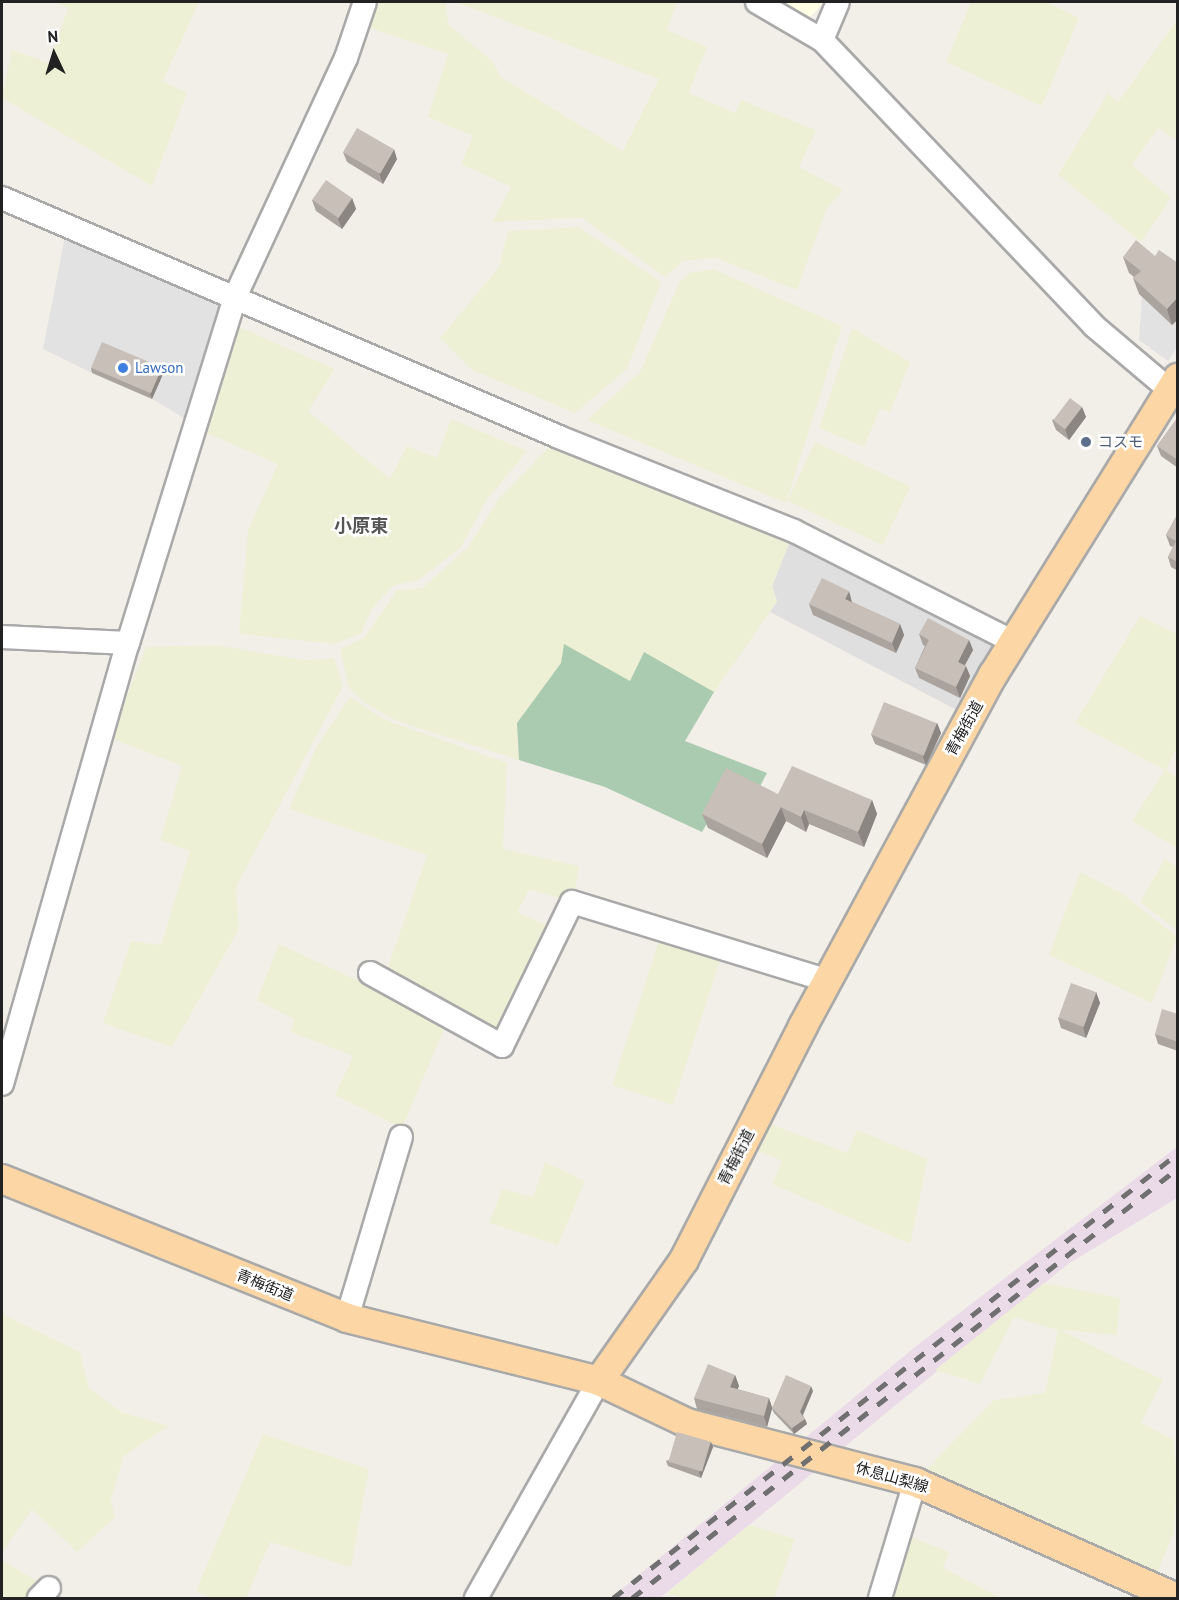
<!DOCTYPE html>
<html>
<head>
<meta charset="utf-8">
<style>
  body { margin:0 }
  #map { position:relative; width:1179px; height:1600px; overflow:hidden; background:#f2efe9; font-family:"PT Sans","Noto Sans JP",sans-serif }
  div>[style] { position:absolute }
  .residential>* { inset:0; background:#e0dfdf }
  .industrial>* { inset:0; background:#ebdbe8 }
  .education>* { inset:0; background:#ffffe5 }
  .farmland>* { inset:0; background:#eef0d5; transform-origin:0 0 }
  .cemetery>* { inset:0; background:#aacbaf }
  .parking>* { inset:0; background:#e2e2e2 }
  .roads { filter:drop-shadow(2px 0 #a9a9a9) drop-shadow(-2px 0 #a9a9a9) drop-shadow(0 2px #a9a9a9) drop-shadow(0 -2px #a9a9a9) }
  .minor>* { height:22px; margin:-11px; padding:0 11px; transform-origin:11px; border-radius:11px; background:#fff }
  .major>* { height:28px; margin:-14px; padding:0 14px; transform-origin:14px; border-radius:14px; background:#fcd6a4 }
  .rail>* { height:4.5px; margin-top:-2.25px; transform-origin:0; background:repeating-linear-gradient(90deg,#707070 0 12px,transparent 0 24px) }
  .wall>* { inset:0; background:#aba49e }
  .shaded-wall>* { inset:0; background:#8b8681 }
  .building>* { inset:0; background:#c7bfb8; transform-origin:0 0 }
  .dots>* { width:16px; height:16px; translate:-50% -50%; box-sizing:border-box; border:3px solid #fff; border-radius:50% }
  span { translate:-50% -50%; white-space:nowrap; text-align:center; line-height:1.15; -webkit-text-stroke:5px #fff; paint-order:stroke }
  .shop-label { font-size:15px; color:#366cbe }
  .left { translate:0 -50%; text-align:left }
  .service-label { font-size:15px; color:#4e5e75 }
  .street-label { font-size:15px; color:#222 }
  .quarter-label { font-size:18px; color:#555; font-weight:700 }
  .frame { position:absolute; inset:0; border:3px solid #222; pointer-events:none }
  .north { position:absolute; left:24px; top:24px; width:60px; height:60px; -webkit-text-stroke:4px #fff; paint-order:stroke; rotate:356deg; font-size:16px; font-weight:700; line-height:24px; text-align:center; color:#222 }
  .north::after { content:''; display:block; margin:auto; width:21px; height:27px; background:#222; clip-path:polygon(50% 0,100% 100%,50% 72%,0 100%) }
</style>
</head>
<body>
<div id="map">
  <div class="residential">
    <i style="clip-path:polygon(794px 531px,1012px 641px,970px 717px,770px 612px,777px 601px,772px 586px)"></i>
  </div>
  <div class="industrial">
    <i style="clip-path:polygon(1177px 1147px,1177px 1198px,1068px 1264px,660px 1598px,611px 1598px,920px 1343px)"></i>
  </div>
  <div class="education">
    <i style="clip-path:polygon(783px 2px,824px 2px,810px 17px)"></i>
  </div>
  <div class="farmland">
    <i style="clip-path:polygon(54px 2px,199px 2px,163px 81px,187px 93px,152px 186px,2px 98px,12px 50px,49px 63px,68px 8px)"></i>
    <i style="clip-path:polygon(377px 2px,446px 2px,448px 24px,492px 61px,502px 78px,623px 151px,659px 79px,455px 2px,677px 2px,667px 30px,707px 47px,689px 93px,735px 113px,741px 100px,816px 130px,799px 167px,843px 190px,826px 210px,797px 290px,716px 258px,683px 261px,665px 277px,582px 218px,492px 222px,511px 187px,461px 164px,473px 136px,428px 117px,448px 54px,370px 28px)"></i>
    <i style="clip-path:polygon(971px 2px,1046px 2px,1079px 18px,1042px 106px,946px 62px)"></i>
    <i style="clip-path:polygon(1177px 20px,1177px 140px,1158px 128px,1132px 165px,1171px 198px,1141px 242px,1058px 175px,1108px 93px,1118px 102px)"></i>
    <i style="clip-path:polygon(578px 227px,661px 282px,627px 369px,575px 413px,472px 370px,440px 338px,499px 267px,508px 231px)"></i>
    <i style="clip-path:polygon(713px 269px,842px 326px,786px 503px,587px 420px,640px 372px,680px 281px,690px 273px)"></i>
    <i style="clip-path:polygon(237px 326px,335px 369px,308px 411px,390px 479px,407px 446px,437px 458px,451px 419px,527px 451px,486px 501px,461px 547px,419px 580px,394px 585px,373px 607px,361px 633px,335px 644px,239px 634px,248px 530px,278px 464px,202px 431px)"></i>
    <i style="clip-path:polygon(852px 328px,910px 362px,890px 412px,880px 409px,864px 447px,819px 428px)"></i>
    <i style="clip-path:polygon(559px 437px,794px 531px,772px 586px,777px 602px,714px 692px,644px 652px,630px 681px,561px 663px,517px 723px,519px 760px,397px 721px,365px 703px,349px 688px,340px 649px,364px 638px,397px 590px,423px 588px,468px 547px,500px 497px)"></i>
    <i style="left:815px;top:442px;width:105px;height:65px;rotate:25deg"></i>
    <i style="clip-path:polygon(1140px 616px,1177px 634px,1177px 747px,1166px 770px,1177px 777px,1177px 848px,1132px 821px,1165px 770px,1075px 723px)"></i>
    <i style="clip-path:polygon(216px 645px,305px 660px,334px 658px,343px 686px,236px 887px,239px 929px,172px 1047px,103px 1023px,131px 941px,161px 945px,190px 851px,160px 840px,182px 766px,111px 738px,146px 647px)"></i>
    <i style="clip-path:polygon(350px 697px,383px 719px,507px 763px,503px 849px,579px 866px,574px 895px,564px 899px,529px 890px,517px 912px,550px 927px,501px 1039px,386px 972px,427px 855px,289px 809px,317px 746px)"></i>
    <i style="clip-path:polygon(1165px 859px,1177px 867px,1177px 930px,1140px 902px)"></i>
    <i style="clip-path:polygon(1080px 872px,1123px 894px,1177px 937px,1152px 1003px,1049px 955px)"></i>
    <i style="left:661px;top:935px;width:64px;height:158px;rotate:18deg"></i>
    <i style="clip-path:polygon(279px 944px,447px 1022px,402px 1128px,335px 1095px,353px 1056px,291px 1032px,294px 1019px,257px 1000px)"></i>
    <i style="clip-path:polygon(765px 1122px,847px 1153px,857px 1130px,928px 1159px,910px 1244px,772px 1184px,782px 1161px,752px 1148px)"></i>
    <i style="clip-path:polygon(545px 1162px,585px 1181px,558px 1245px,489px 1223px,502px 1189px,533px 1197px)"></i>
    <i style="clip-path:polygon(1044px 1283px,1120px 1298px,1117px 1335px,1060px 1330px,1163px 1380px,1141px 1423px,1174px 1440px,1177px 1479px,1174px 1533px,1153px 1582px,921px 1475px,994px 1400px,1045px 1393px,1058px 1330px,1014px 1317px,980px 1384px,935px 1370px)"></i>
    <i style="clip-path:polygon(2px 1314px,80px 1352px,89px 1388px,121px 1412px,168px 1426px,124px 1456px,111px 1499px,115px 1517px,77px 1552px,32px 1509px,2px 1553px)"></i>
    <i style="clip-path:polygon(263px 1434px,369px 1469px,351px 1567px,270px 1542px,246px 1598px,211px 1598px,196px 1591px)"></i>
    <i style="clip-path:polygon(749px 1525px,795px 1539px,774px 1598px,683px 1598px,667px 1593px)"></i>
    <i style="clip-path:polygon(907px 1535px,949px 1552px,943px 1568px,1001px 1598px,887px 1598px)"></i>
    <i style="clip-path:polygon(2px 1560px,45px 1586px,35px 1598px,2px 1598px)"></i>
  </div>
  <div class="cemetery">
    <i style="clip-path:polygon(564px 644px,630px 681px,644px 652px,714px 692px,685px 741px,767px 773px,756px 794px,731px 782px,702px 832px,605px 787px,519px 760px,517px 723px,561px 663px)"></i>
  </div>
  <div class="parking">
    <i style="clip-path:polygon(67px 227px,235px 297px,196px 425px,152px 399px,163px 373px,104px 348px,92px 373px,43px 349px)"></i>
    <i style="clip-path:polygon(1142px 296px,1177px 319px,1177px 347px,1168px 361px,1139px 340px)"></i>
  </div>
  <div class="roads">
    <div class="minor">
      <i style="left:757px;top:2px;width:75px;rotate:30.3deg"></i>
      <i style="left:822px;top:40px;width:395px;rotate:46.4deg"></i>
      <i style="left:1094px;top:326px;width:110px;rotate:40.2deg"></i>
      <i style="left:822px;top:40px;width:41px;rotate:-67.2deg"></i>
      <i style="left:2px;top:198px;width:606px;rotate:23.22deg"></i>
      <i style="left:559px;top:437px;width:253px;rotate:21.8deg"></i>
      <i style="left:794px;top:531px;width:244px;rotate:26.8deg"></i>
      <i style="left:2px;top:637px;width:126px;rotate:2.7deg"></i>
      <i style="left:370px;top:973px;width:151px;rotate:28.9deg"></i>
      <i style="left:502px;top:1046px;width:160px;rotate:-64.1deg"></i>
      <i style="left:572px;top:902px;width:268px;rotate:17.1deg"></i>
      <i style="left:2px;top:1084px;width:459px;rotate:-74.1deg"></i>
      <i style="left:128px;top:643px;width:362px;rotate:-72.8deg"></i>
      <i style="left:235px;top:297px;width:264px;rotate:-65.1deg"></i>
      <i style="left:346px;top:58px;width:59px;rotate:-71.3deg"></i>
      <i style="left:347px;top:1318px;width:189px;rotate:-73.4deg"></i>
      <i style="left:39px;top:1598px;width:14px;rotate:-45deg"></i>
      <i style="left:476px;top:1598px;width:249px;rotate:-60.5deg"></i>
      <i style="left:880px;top:1598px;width:121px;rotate:-73.2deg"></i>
    </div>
    <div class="major">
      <i style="left:2px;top:1179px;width:372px;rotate:21.9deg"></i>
      <i style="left:347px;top:1318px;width:260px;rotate:14deg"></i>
      <i style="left:599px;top:1381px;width:98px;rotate:25.5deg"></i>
      <i style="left:687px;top:1423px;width:236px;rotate:14.5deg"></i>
      <i style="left:915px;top:1482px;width:287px;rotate:23.9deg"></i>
      <i style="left:599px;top:1381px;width:148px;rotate:-54.9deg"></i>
      <i style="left:684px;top:1260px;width:263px;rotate:-63deg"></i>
      <i style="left:803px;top:1026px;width:399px;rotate:-61.6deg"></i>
      <i style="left:993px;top:675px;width:350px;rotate:-58.1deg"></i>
    </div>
  </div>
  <div class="rail">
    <i style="left:613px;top:1598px;width:719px;rotate:-38.22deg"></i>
    <i style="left:632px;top:1598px;width:695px;rotate:-38.22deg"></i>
  </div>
  <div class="wall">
    <i style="clip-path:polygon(343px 152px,397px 159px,383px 184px,347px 162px)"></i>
    <i style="clip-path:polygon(352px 198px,356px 209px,342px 229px,316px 211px,312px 200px)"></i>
    <i style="clip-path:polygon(1155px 256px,1178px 263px,1178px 319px,1172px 325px,1139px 294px,1133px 278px,1134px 277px,1129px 273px,1123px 257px)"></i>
    <i style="clip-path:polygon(91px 368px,162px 368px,163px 374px,152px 399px,92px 373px)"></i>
    <i style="clip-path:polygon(1082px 407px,1086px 417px,1069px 440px,1056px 430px,1052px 420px)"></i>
    <i style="clip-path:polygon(1178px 417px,1178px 468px,1161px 456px,1157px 446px)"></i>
    <i style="clip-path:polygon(1178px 513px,1178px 571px,1171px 567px,1168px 557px,1173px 547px,1170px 546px,1166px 535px)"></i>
    <i style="clip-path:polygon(852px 602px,900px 624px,904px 635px,896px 653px,813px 615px,809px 604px)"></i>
    <i style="clip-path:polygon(919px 634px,969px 640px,973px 650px,965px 665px,970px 676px,960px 698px,919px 678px,915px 668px,925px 646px,923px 645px)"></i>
    <i style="clip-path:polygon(937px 723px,941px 733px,926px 765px,875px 744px,871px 734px)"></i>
    <i style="clip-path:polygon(778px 794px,872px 800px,877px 814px,864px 847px,809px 824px,806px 832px,786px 821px,767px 858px,708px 828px,702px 814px)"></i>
    <i style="clip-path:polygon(1096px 992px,1100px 1003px,1086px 1038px,1061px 1028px,1058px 1018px)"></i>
    <i style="clip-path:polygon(1178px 1014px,1178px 1051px,1158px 1044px,1155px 1034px)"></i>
    <i style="clip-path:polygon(735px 1375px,739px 1386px,737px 1389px,769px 1398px,772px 1407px,813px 1391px,803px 1415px,807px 1424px,794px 1434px,774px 1413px,772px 1409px,767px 1427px,697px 1409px,694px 1398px)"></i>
    <i style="clip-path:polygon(711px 1442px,713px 1447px,701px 1478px,668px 1466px,666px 1461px)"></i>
  </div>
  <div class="shaded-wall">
    <i style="clip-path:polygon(394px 149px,397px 159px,383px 184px,379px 173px)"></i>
    <i style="clip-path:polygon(352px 198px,356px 209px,342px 229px,338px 219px)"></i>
    <i style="clip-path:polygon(1178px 297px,1178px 319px,1172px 325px,1167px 309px)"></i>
    <i style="clip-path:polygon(162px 368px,163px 374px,152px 399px,150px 394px)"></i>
    <i style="clip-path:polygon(1082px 407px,1086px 417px,1069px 440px,1065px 429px)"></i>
    <i style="clip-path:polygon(849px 591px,852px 602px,849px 609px,845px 599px)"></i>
    <i style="clip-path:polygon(900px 624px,904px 635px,896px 653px,892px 643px)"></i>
    <i style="clip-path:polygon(969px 640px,973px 650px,961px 672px,958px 662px)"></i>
    <i style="clip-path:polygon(966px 666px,970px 676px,960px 698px,956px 687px)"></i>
    <i style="clip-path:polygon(937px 723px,941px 733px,926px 765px,922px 754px)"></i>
    <i style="clip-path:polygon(872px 800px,877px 814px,864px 847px,858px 832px)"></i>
    <i style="clip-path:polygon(781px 807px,786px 821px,767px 858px,762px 844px)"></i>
    <i style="clip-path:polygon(804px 810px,809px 824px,806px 832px,801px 817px)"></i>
    <i style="clip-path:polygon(1096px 992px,1100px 1003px,1086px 1038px,1083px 1027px)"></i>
    <i style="clip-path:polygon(735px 1375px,739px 1386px,734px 1398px,730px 1387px)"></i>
    <i style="clip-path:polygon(811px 1386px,813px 1391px,802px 1417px,800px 1412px)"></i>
    <i style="clip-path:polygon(769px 1398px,772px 1408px,767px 1427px,764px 1416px)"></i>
    <i style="clip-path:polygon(805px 1419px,807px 1424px,794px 1434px,792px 1428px)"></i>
    <i style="clip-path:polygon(711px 1442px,713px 1447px,701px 1478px,699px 1473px)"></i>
  </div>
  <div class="building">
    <i style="left:357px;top:128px;width:43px;height:28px;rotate:30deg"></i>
    <i style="left:326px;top:180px;width:32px;height:24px;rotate:35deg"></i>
    <i style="clip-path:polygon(1136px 240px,1155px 256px,1159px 250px,1178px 263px,1178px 297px,1167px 309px,1133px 278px,1141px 271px,1123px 257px)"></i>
    <i style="left:102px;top:342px;width:65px;height:28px;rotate:23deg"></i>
    <i style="left:1070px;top:398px;width:15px;height:28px;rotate:37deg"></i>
    <i style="clip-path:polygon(1178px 417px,1178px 460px,1157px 446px)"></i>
    <i style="clip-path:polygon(1178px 513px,1178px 562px,1168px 557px,1176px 541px,1166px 535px)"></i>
    <i style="clip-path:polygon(822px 578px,849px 591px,845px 599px,900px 624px,892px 643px,809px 604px)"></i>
    <i style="clip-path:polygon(928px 618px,969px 640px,958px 662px,966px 666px,956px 687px,915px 668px,929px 640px,919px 634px)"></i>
    <i style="left:884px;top:702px;width:57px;height:35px;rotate:22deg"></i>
    <i style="clip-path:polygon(792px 766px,872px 800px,858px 832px,804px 810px,801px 817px,781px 807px,762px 844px,702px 814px,726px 768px,778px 794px)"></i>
    <i style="left:1071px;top:983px;width:27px;height:37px;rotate:20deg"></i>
    <i style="clip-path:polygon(1162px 1009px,1178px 1014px,1178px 1042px,1155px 1034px)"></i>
    <i style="clip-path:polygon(708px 1364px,735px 1375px,730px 1387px,769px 1398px,764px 1416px,694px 1398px)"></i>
    <i style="clip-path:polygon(786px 1375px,811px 1386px,800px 1412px,805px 1419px,792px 1428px,772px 1408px)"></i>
    <i style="left:677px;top:1432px;width:35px;height:31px;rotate:16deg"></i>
  </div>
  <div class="dots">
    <i style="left:123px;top:368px;background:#3f7fe0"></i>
    <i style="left:1086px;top:442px;background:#5c6f8a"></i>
  </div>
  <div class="shop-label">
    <span class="left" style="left:135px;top:368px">Lawson</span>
  </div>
  <div class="service-label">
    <span class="left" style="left:1098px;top:442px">コスモ</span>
  </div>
  <div class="street-label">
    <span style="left:964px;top:728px;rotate:-61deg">青梅街道</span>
    <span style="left:736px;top:1157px;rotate:-63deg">青梅街道</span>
    <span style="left:265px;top:1285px;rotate:22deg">青梅街道</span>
    <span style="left:892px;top:1477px;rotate:16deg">休息山梨線</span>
  </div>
  <div class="quarter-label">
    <span style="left:361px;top:526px">小原東</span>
  </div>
  <div class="frame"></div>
  <div class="north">N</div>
</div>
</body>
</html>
